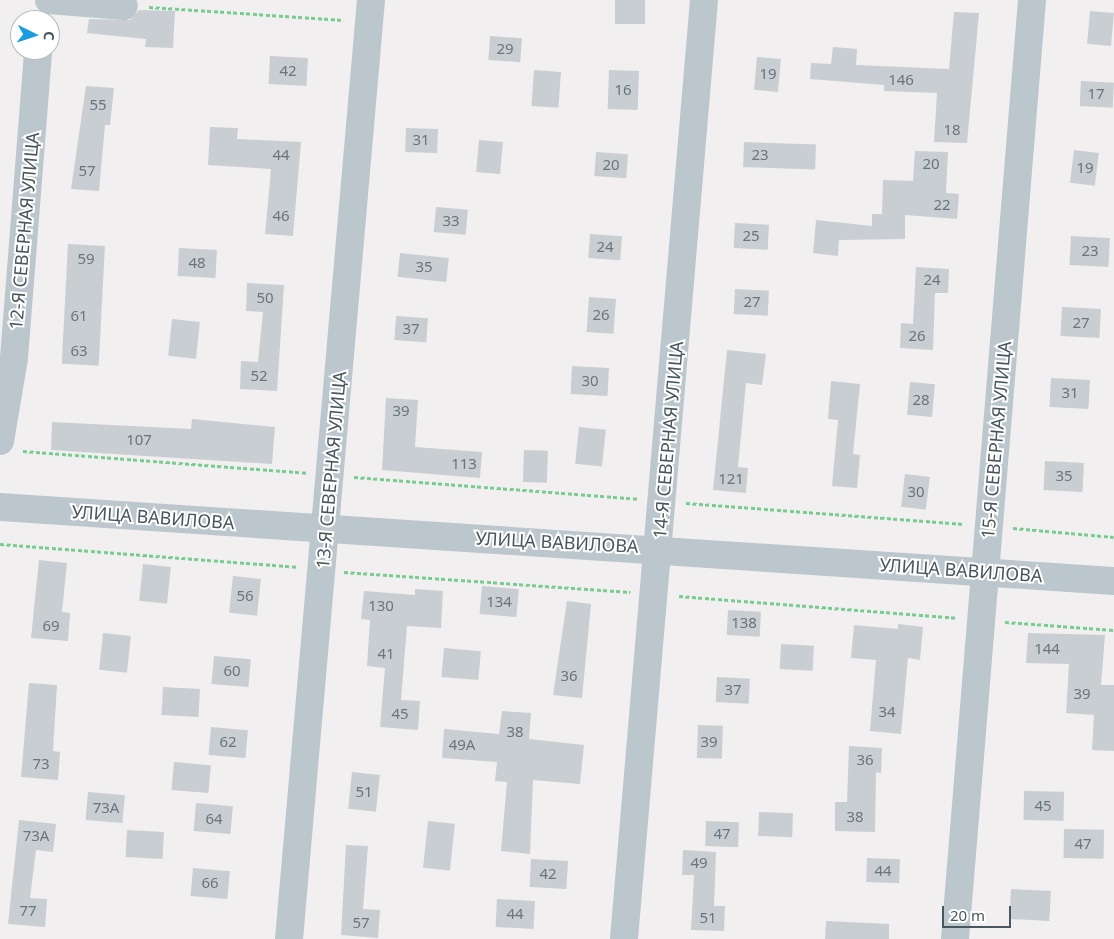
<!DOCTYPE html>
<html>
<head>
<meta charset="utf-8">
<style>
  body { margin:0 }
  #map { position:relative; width:1114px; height:939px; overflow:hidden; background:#f2eff0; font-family:"Noto Sans",sans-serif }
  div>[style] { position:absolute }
  .building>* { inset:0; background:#c9ced2; transform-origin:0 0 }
  .path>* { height:3px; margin-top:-1.5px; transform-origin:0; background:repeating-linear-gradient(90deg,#76cd8f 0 4px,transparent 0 6.5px) }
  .minor>* { height:28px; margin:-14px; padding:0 14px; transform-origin:14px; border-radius:14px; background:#bbc7cc }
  span { translate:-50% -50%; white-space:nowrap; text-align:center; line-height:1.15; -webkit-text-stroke:4px #fff; paint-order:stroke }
  .number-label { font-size:15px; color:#68757a }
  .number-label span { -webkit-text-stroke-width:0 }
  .street-label { font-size:18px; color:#47575d }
  .north { position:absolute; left:10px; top:10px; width:50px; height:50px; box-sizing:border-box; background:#fff; border:1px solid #b5bcbe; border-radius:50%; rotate:94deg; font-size:14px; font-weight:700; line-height:20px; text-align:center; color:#47575d }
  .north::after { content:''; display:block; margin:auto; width:18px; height:22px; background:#1a9ce1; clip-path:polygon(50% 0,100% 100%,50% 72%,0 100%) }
  .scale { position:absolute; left:942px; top:906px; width:69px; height:22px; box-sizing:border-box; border:2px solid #47575d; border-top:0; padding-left:6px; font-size:15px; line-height:18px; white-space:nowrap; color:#47575d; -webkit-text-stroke:4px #fff; paint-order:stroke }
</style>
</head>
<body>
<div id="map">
  <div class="building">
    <i style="left:615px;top:0;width:30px;height:24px"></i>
    <i style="clip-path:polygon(139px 10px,175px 11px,173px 48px,145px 47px,146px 39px,87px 33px,89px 19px,130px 20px)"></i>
    <i style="left:1090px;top:11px;width:24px;height:33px;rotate:5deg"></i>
    <i style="clip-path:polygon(954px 12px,979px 13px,967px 143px,934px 142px,937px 93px,884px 91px,884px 85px,810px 79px,811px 63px,831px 64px,833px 47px,857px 49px,856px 65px,949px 69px)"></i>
    <i style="left:490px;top:36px;width:32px;height:24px;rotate:4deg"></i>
    <i style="left:270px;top:56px;width:38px;height:28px;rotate:3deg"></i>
    <i style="left:757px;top:57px;width:24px;height:33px;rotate:5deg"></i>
    <i style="left:534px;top:70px;width:27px;height:36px;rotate:4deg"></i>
    <i style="left:609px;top:70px;width:30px;height:39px;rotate:2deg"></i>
    <i style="left:1081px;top:81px;width:33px;height:25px;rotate:3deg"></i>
    <i style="clip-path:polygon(86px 86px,114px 88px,110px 125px,105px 125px,99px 191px,71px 189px)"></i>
    <i style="clip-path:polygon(210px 127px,238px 128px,237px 139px,301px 142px,293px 236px,265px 234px,271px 169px,208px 165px)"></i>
    <i style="left:406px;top:128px;width:32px;height:24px;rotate:2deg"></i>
    <i style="left:479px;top:140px;width:24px;height:32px;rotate:5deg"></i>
    <i style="left:744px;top:142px;width:72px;height:25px;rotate:2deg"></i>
    <i style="left:1074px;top:150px;width:25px;height:33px;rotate:7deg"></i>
    <i style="clip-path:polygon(915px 151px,948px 152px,946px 193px,959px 194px,957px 219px,905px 215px,905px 239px,839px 240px,838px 256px,813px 253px,816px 220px,872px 226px,872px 214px,882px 214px,883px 180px,913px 181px)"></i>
    <i style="left:596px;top:152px;width:32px;height:24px;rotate:4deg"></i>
    <i style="left:436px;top:207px;width:32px;height:25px;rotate:5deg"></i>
    <i style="left:735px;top:223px;width:34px;height:25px;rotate:3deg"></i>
    <i style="left:590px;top:234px;width:32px;height:24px;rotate:4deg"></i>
    <i style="left:1071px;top:236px;width:39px;height:29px;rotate:3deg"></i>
    <i style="left:68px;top:244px;width:37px;height:120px;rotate:3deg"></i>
    <i style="left:179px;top:248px;width:38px;height:28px;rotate:3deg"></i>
    <i style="left:400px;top:253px;width:49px;height:24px;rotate:6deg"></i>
    <i style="clip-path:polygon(916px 267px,949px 269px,948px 293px,935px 293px,933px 350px,900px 348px,901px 323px,913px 324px)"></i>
    <i style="clip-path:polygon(247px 283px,284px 285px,277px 391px,240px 389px,241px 361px,258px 362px,263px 312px,246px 311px)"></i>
    <i style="left:735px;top:289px;width:34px;height:25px;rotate:3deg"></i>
    <i style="left:589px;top:297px;width:27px;height:35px;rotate:4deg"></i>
    <i style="left:1062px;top:307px;width:39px;height:29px;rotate:3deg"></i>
    <i style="left:396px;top:316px;width:32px;height:24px;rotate:4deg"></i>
    <i style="left:172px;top:319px;width:28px;height:37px;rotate:6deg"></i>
    <i style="clip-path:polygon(727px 350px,766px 354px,762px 385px,746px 383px,738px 467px,748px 468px,746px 493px,713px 490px)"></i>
    <i style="left:572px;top:366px;width:37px;height:28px;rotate:3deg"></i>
    <i style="left:1051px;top:378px;width:39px;height:29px;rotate:3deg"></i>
    <i style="clip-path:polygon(831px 381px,860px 384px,853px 454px,860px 455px,857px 488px,832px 486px,838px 420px,828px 419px)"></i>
    <i style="left:910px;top:382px;width:25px;height:33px;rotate:5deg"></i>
    <i style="clip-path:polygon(386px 398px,418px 400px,415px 447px,482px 452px,480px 478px,382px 470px)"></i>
    <i style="clip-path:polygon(192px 419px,275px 427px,272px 464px,51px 450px,52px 422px,191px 429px)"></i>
    <i style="left:579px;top:427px;width:27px;height:37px;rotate:6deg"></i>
    <i style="left:524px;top:450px;width:24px;height:32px;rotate:2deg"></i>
    <i style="left:1045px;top:461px;width:39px;height:29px;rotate:3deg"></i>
    <i style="left:905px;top:474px;width:25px;height:33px;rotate:7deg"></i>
    <i style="clip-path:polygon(39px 560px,67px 563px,62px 612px,70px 613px,68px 641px,31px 638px)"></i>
    <i style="left:143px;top:564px;width:28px;height:37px;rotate:6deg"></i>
    <i style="left:233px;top:576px;width:28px;height:37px;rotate:6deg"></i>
    <i style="left:482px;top:586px;width:37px;height:28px;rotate:5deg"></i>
    <i style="clip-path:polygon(415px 589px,443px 591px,441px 628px,407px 626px,401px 700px,420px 701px,418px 730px,380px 727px,385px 668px,367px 666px,370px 620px,361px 619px,364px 591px,415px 595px)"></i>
    <i style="clip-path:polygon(567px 601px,591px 604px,582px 698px,553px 695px)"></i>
    <i style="left:728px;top:610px;width:33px;height:25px;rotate:3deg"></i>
    <i style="clip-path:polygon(898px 624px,923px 627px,920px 660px,908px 658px,901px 734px,870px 731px,876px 660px,851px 658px,854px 625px,898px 629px)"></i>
    <i style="left:103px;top:633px;width:28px;height:37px;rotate:6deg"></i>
    <i style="clip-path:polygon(1028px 633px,1105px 635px,1101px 685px,1114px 685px,1114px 751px,1092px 750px,1094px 715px,1066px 713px,1069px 664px,1026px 663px)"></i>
    <i style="left:781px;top:644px;width:33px;height:25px;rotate:3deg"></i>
    <i style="left:444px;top:648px;width:37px;height:29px;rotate:5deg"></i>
    <i style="left:214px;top:656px;width:37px;height:28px;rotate:5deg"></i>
    <i style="left:717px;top:677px;width:33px;height:25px;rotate:3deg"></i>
    <i style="clip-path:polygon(29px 683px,57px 685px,53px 751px,60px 752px,58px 780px,21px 777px)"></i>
    <i style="left:163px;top:687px;width:37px;height:28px;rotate:3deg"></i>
    <i style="clip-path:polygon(502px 711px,531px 713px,529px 739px,584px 745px,580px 784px,533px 780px,530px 854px,501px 851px,507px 782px,495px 781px,497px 762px,442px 758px,444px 729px,499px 734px)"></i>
    <i style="left:698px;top:725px;width:25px;height:33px;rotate:2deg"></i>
    <i style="left:211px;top:727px;width:37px;height:28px;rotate:5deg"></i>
    <i style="clip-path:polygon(849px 746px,882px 748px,881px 773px,876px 772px,875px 832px,835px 831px,835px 802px,847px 802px)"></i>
    <i style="left:174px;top:762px;width:37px;height:28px;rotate:5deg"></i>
    <i style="left:352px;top:772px;width:28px;height:37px;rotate:6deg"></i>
    <i style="left:1024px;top:791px;width:40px;height:29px;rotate:1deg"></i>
    <i style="left:88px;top:792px;width:37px;height:28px;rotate:5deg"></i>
    <i style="left:196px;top:803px;width:37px;height:28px;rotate:5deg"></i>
    <i style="left:759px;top:812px;width:34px;height:24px;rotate:2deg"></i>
    <i style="clip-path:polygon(19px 820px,56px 824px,53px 852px,36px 850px,30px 898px,47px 899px,45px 927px,8px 924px)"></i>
    <i style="left:428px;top:821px;width:27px;height:47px;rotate:6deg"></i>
    <i style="left:706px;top:821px;width:33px;height:25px;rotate:2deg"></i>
    <i style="left:1064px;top:829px;width:40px;height:29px;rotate:1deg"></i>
    <i style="left:127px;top:830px;width:37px;height:27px;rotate:3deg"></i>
    <i style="clip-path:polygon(346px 845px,368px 846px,363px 909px,380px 910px,378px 938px,341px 935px)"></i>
    <i style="clip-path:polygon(683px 850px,716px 852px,714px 906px,725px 906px,724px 931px,691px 930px,694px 875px,682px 875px)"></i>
    <i style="left:867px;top:858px;width:33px;height:24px;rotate:2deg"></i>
    <i style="left:531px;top:859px;width:37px;height:28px;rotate:3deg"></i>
    <i style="left:193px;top:868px;width:37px;height:28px;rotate:5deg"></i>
    <i style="left:1011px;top:889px;width:40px;height:30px;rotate:3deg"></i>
    <i style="left:497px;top:899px;width:38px;height:28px;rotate:3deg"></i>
    <i style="clip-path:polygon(826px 921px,889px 924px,889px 939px,825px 939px)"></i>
  </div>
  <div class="path">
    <i style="left:149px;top:7px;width:195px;rotate:3.8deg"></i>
    <i style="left:23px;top:451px;width:284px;rotate:4.4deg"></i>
    <i style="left:354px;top:477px;width:284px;rotate:4.4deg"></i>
    <i style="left:686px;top:503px;width:279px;rotate:4.3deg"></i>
    <i style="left:1013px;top:528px;width:101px;rotate:5.1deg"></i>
    <i style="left:0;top:544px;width:297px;rotate:4.4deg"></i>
    <i style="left:344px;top:572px;width:287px;rotate:4deg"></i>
    <i style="left:679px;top:596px;width:278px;rotate:4.5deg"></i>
    <i style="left:1005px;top:622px;width:109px;rotate:4.2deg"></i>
  </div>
  <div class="minor">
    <i style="left:49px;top:0;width:75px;rotate:4.6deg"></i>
    <i style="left:0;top:441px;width:84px;rotate:-80.4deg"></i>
    <i style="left:14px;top:358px;width:309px;rotate:-85.5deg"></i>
    <i style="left:0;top:507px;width:1116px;rotate:3.8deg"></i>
    <i style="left:289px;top:939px;width:943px;rotate:-85.01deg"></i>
    <i style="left:624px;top:939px;width:942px;rotate:-85.13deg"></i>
    <i style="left:955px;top:939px;width:942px;rotate:-85.31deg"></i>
  </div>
  <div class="number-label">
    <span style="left:505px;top:49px">29</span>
    <span style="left:288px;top:71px">42</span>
    <span style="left:768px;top:74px">19</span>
    <span style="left:901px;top:80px">146</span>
    <span style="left:623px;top:90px">16</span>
    <span style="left:1096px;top:94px">17</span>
    <span style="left:98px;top:105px">55</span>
    <span style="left:952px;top:130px">18</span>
    <span style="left:421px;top:140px">31</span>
    <span style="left:281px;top:155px">44</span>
    <span style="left:760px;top:155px">23</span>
    <span style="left:931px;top:164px">20</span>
    <span style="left:611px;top:165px">20</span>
    <span style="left:1085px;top:168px">19</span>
    <span style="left:87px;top:171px">57</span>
    <span style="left:942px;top:205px">22</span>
    <span style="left:281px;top:216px">46</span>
    <span style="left:451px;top:221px">33</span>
    <span style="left:751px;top:236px">25</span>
    <span style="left:605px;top:247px">24</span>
    <span style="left:1090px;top:251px">23</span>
    <span style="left:86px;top:259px">59</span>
    <span style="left:197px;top:263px">48</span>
    <span style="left:424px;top:267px">35</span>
    <span style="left:932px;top:280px">24</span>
    <span style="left:265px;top:298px">50</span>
    <span style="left:752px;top:302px">27</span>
    <span style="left:601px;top:315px">26</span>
    <span style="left:79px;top:316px">61</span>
    <span style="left:1081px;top:323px">27</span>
    <span style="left:411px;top:329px">37</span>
    <span style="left:917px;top:336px">26</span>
    <span style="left:79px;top:351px">63</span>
    <span style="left:259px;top:376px">52</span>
    <span style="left:590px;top:381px">30</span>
    <span style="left:1070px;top:393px">31</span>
    <span style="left:921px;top:400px">28</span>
    <span style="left:401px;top:411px">39</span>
    <span style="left:139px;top:440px">107</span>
    <span style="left:464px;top:464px">113</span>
    <span style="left:1064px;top:476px">35</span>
    <span style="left:731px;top:479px">121</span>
    <span style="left:916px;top:492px">30</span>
    <span style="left:245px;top:596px">56</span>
    <span style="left:499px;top:602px">134</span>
    <span style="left:381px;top:606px">130</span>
    <span style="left:744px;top:623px">138</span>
    <span style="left:51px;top:626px">69</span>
    <span style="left:1047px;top:649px">144</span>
    <span style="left:386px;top:654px">41</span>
    <span style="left:232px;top:671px">60</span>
    <span style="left:569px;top:676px">36</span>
    <span style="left:733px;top:690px">37</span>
    <span style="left:1082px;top:694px">39</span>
    <span style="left:887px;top:712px">34</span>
    <span style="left:400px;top:714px">45</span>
    <span style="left:515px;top:732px">38</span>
    <span style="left:228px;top:742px">62</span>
    <span style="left:709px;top:742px">39</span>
    <span style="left:462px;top:745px">49A</span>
    <span style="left:865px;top:760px">36</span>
    <span style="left:41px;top:764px">73</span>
    <span style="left:364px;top:792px">51</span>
    <span style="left:1043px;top:806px">45</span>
    <span style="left:106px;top:808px">73А</span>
    <span style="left:855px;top:817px">38</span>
    <span style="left:214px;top:819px">64</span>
    <span style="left:722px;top:834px">47</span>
    <span style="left:36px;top:836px">73A</span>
    <span style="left:1083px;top:844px">47</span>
    <span style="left:699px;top:863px">49</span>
    <span style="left:883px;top:871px">44</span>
    <span style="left:548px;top:874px">42</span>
    <span style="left:210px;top:883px">66</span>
    <span style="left:28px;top:911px">77</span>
    <span style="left:515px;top:914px">44</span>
    <span style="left:708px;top:918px">51</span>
    <span style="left:361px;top:923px">57</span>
  </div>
  <div class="street-label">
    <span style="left:24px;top:231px;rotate:-85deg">12-Я СЕВЕРНАЯ УЛИЦА</span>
    <span style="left:668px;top:440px;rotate:-85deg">14-Я СЕВЕРНАЯ УЛИЦА</span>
    <span style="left:996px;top:440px;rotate:-85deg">15-Я СЕВЕРНАЯ УЛИЦА</span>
    <span style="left:331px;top:470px;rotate:-85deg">13-Я СЕВЕРНАЯ УЛИЦА</span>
    <span style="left:153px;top:517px;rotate:4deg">УЛИЦА ВАВИЛОВА</span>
    <span style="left:557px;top:542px;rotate:3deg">УЛИЦА ВАВИЛОВА</span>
    <span style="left:961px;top:570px;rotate:4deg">УЛИЦА ВАВИЛОВА</span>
  </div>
  <div class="north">С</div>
  <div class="scale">20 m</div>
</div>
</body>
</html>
